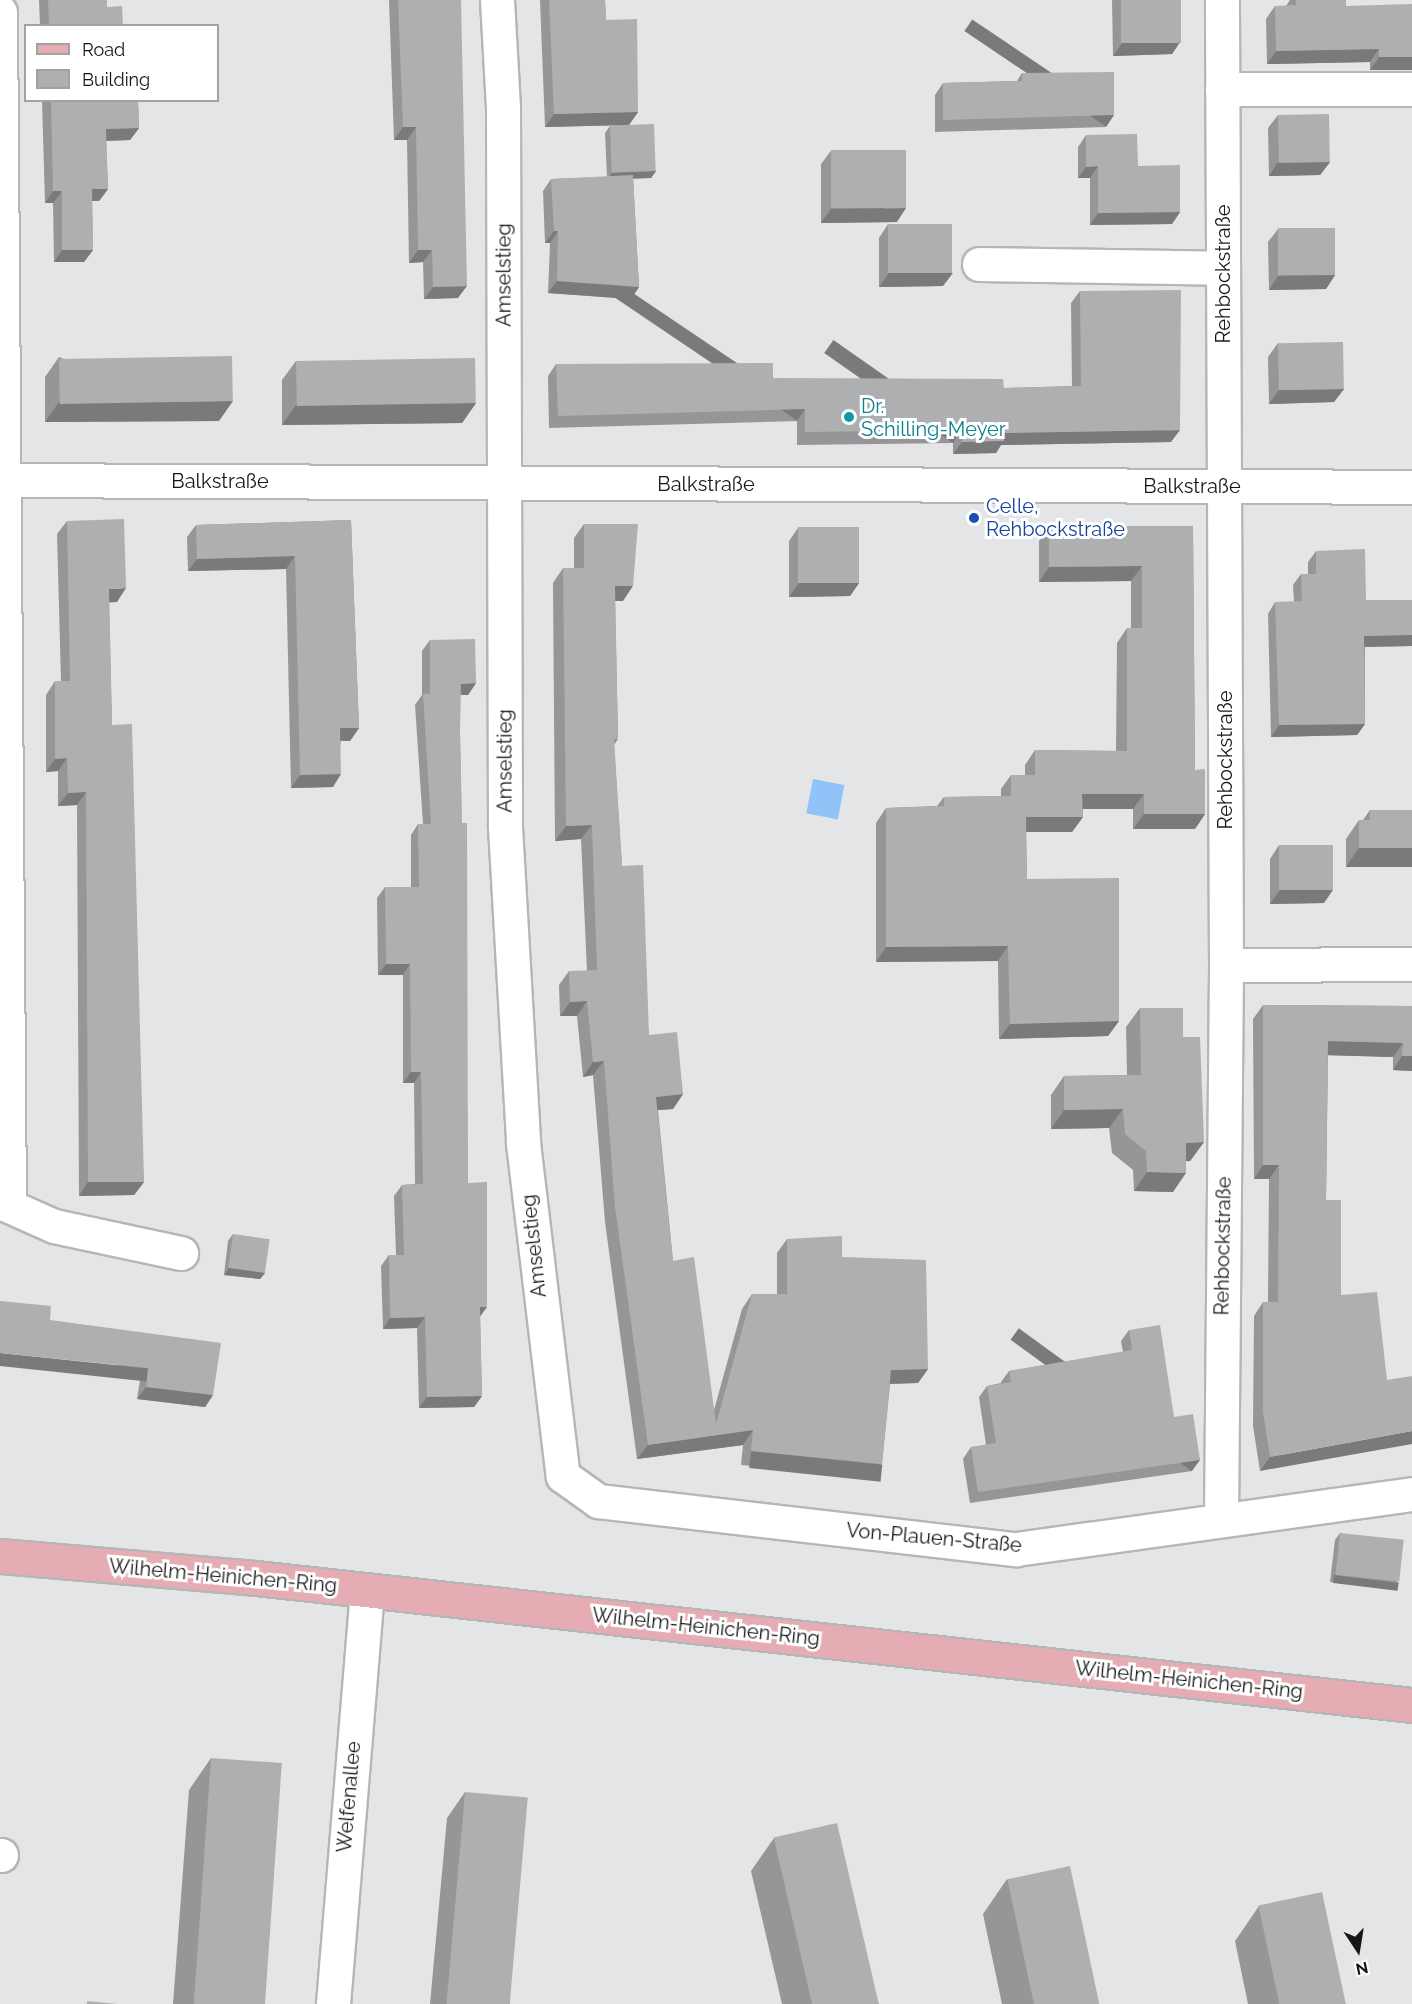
<!DOCTYPE html>
<html>
<head>
<meta charset="utf-8">
<style>
  body { margin:0 }
  #map { position:relative; width:1412px; height:2004px; overflow:hidden; background:#e4e5e7; font-family:Raleway,sans-serif }
  div>[style] { position:absolute }
  .water>* { inset:0; background:#91c3f9; transform-origin:0 0 }
  .roads { filter:drop-shadow(2px 0 #b6b6b8) drop-shadow(-2px 0 #b6b6b8) drop-shadow(0 2px #b6b6b8) drop-shadow(0 -2px #b6b6b8) }
  .minor>* { height:33px; margin:-16.5px; padding:0 16.5px; transform-origin:16.5px; border-radius:16.5px; background:#fff }
  .major>* { height:33px; margin:-16.5px; padding:0 16.5px; transform-origin:16.5px; border-radius:16.5px; background:#e6acb3 }
  .wall>* { inset:0; background:#969698 }
  .shaded-wall>* { inset:0; background:#7a7a7c; transform-origin:0 0 }
  .building>* { inset:0; background:#aeafb1; transform-origin:0 0 }
  .dots>* { width:16px; height:16px; translate:-50% -50%; box-sizing:border-box; border:3px solid #fff; border-radius:50% }
  span { translate:-50% -50%; white-space:nowrap; text-align:center; line-height:1.15; -webkit-text-stroke:6px #fff; paint-order:stroke }
  .street-label { font-size:20px; color:#151616 }
  .culture-label { font-size:20px; color:#0d838f }
  .left { translate:0 -50%; text-align:left }
  .transit-label { font-size:20px; color:#164399 }
  .legend { position:absolute; left:24px; top:24px; width:195px; height:78px; box-sizing:border-box; background:#fff; border:2px solid #a1a2a2; margin:0; padding:8px 10px; list-style:none; font-size:18px; color:#151616 }
  .legend li { display:flex; align-items:center; gap:12px; height:30px }
  .legend b { width:30px; border:2px solid #a1a2a2 }
  .north { position:absolute; left:1328px; top:1920px; width:60px; height:60px; -webkit-text-stroke:4px #fff; paint-order:stroke; rotate:168deg; font-size:16px; font-weight:700; line-height:24px; text-align:center; color:#151616 }
  .north::after { content:''; display:block; margin:auto; width:21px; height:27px; background:#151616; clip-path:polygon(50% 0,100% 100%,50% 72%,0 100%) }
</style>
</head>
<body>
<div id="map">
  <div class="water">
    <i style="left:813px;top:779px;width:32px;height:35px;rotate:11deg"></i>
  </div>
  <div class="roads">
    <div class="minor">
      <i style="left:497px;top:0;width:109px;rotate:86.8deg"></i>
      <i style="left:503px;top:109px;width:718px;rotate:89.84deg"></i>
      <i style="left:505px;top:827px;width:317px;rotate:86.7deg"></i>
      <i style="left:523px;top:1143px;width:335px;rotate:83.2deg"></i>
      <i style="left:563px;top:1476px;width:43px;rotate:35.5deg"></i>
      <i style="left:598px;top:1501px;width:421px;rotate:6.6deg"></i>
      <i style="left:1016px;top:1549px;width:400px;rotate:-7.9deg"></i>
      <i style="left:0;top:12px;width:1191px;rotate:89.57deg"></i>
      <i style="left:1222px;top:89px;width:190px"></i>
      <i style="left:979px;top:264px;width:244px;rotate:0.9deg"></i>
      <i style="left:0;top:480px;width:1412px;rotate:0.28deg"></i>
      <i style="left:1226px;top:965px;width:186px;rotate:-0.3deg"></i>
      <i style="left:0;top:1202px;width:59px;rotate:24deg"></i>
      <i style="left:54px;top:1226px;width:130px;rotate:12deg"></i>
      <i style="left:1221px;top:1519px;width:554px;rotate:-89.48deg"></i>
      <i style="left:1226px;top:965px;width:965px;rotate:-90.24deg"></i>
      <i style="left:0;top:1855px;width:1px"></i>
      <i style="left:333px;top:2004px;width:415px;rotate:-85.3deg"></i>
    </div>
    <div class="major">
      <i style="left:0;top:1556px;width:257px;rotate:4.9deg"></i>
      <i style="left:256px;top:1578px;width:1163px;rotate:6.27deg"></i>
    </div>
  </div>
  <div class="wall">
    <i style="clip-path:polygon(39px 0,107px 0,107px 7px,123px 26px,40px 26px)"></i>
    <i style="clip-path:polygon(389px 0,461px 0,458px 298px,424px 299px,423px 262px,409px 263px,407px 140px,394px 140px)"></i>
    <i style="clip-path:polygon(540px 0,605px 0,606px 20px,638px 112px,629px 125px,656px 171px,651px 178px,633px 178px,639px 287px,631px 299px,548px 293px,550px 243px,545px 243px,543px 191px,551px 179px,607px 177px,605px 133px,610px 126px,624px 125px,545px 127px)"></i>
    <i style="clip-path:polygon(1112px 0,1181px 0,1180px 42px,1172px 54px,1113px 56px)"></i>
    <i style="clip-path:polygon(1290px 0,1346px 0,1346px 6px,1412px 70px,1370px 70px,1370px 62px,1267px 64px,1266px 19px,1275px 6px,1286px 6px)"></i>
    <i style="clip-path:polygon(1022px 73px,1114px 115px,1106px 127px,935px 132px,935px 95px,943px 83px,1017px 81px)"></i>
    <i style="clip-path:polygon(42px 100px,138px 100px,139px 128px,130px 140px,106px 141px,108px 189px,99px 201px,92px 201px,93px 250px,84px 262px,54px 262px,53px 203px,45px 203px)"></i>
    <i style="clip-path:polygon(1278px 115px,1330px 162px,1320px 175px,1269px 176px,1268px 128px)"></i>
    <i style="clip-path:polygon(1086px 135px,1138px 166px,1180px 212px,1172px 224px,1090px 225px,1090px 178px,1078px 178px,1078px 147px)"></i>
    <i style="clip-path:polygon(831px 151px,897px 222px,821px 223px,821px 164px)"></i>
    <i style="clip-path:polygon(888px 224px,943px 286px,879px 287px,879px 238px)"></i>
    <i style="clip-path:polygon(1278px 229px,1335px 275px,1326px 289px,1269px 290px,1268px 242px)"></i>
    <i style="clip-path:polygon(1080px 291px,1171px 442px,1001px 445px,996px 453px,953px 454px,953px 443px,797px 445px,797px 421px,549px 428px,548px 376px,556px 364px,773px 378px,1004px 388px,1072px 386px,1071px 303px)"></i>
    <i style="clip-path:polygon(1278px 343px,1344px 389px,1334px 402px,1269px 404px,1268px 357px)"></i>
    <i style="clip-path:polygon(59px 357px,219px 421px,45px 422px,45px 377px)"></i>
    <i style="clip-path:polygon(296px 361px,476px 403px,462px 423px,282px 425px,282px 380px)"></i>
    <i style="clip-path:polygon(351px 520px,359px 728px,350px 741px,341px 741px,333px 787px,291px 788px,286px 569px,188px 571px,187px 537px,196px 525px)"></i>
    <i style="clip-path:polygon(67px 521px,117px 602px,109px 602px,112px 725px,144px 1182px,134px 1195px,79px 1196px,77px 805px,58px 806px,58px 771px,46px 772px,46px 695px,55px 681px,61px 681px,57px 534px)"></i>
    <i style="clip-path:polygon(584px 524px,623px 601px,615px 601px,618px 739px,614px 745px,622px 866px,649px 1035px,683px 1094px,673px 1109px,658px 1110px,673px 1261px,714px 1410px,742px 1309px,752px 1294px,777px 1294px,777px 1253px,787px 1239px,842px 1257px,928px 1369px,918px 1383px,890px 1384px,882px 1464px,872px 1478px,741px 1465px,743px 1445px,637px 1459px,605px 1222px,593px 1075px,583px 1077px,577px 1016px,560px 1016px,559px 985px,569px 971px,587px 971px,581px 839px,555px 841px,553px 583px,563px 568px,574px 568px,574px 538px)"></i>
    <i style="clip-path:polygon(1049px 526px,1193px 526px,1195px 770px,1205px 814px,1195px 829px,1133px 829px,1133px 809px,1083px 809px,1083px 817px,1072px 832px,1026px 832px,1027px 879px,1119px 1021px,1108px 1036px,999px 1039px,998px 961px,876px 962px,876px 823px,886px 808px,937px 806px,944px 797px,1001px 796px,1001px 789px,1011px 775px,1025px 775px,1025px 765px,1035px 750px,1116px 751px,1117px 643px,1127px 628px,1131px 628px,1131px 581px,1039px 582px,1039px 541px)"></i>
    <i style="clip-path:polygon(798px 528px,859px 583px,850px 596px,789px 597px,789px 541px)"></i>
    <i style="clip-path:polygon(1316px 551px,1366px 600px,1412px 600px,1412px 646px,1365px 647px,1365px 724px,1357px 735px,1271px 737px,1268px 614px,1275px 602px,1294px 602px,1293px 585px,1301px 574px,1308px 574px,1308px 562px)"></i>
    <i style="clip-path:polygon(430px 640px,476px 683px,468px 695px,460px 695px,460px 732px,468px 1183px,480px 1318px,482px 1396px,474px 1407px,419px 1408px,417px 1328px,383px 1329px,381px 1266px,389px 1255px,396px 1255px,394px 1196px,402px 1185px,415px 1184px,414px 1083px,403px 1083px,403px 975px,378px 975px,377px 898px,385px 887px,411px 887px,411px 835px,418px 824px,423px 824px,415px 705px,422px 695px,422px 651px)"></i>
    <i style="clip-path:polygon(1370px 810px,1412px 810px,1346px 867px,1346px 839px,1359px 820px,1363px 820px)"></i>
    <i style="clip-path:polygon(1279px 845px,1324px 903px,1270px 904px,1270px 859px)"></i>
    <i style="clip-path:polygon(1263px 1005px,1412px 1006px,1412px 1071px,1393px 1070px,1393px 1057px,1328px 1055px,1326px 1200px,1341px 1295px,1387px 1380px,1260px 1471px,1253px 1426px,1254px 1316px,1263px 1302px,1268px 1302px,1269px 1179px,1254px 1179px,1253px 1019px)"></i>
    <i style="clip-path:polygon(1140px 1008px,1183px 1037px,1204px 1142px,1190px 1161px,1186px 1161px,1173px 1192px,1134px 1191px,1133px 1170px,1112px 1153px,1109px 1128px,1051px 1129px,1051px 1095px,1064px 1076px,1127px 1075px,1126px 1027px)"></i>
    <i style="clip-path:polygon(233px 1234px,265px 1273px,260px 1279px,224px 1275px,228px 1241px)"></i>
    <i style="clip-path:polygon(50px 1320px,213px 1395px,205px 1407px,137px 1399px,140px 1380px)"></i>
    <i style="clip-path:polygon(1129px 1330px,1174px 1417px,1192px 1471px,970px 1503px,963px 1459px,971px 1447px,986px 1445px,979px 1397px,987px 1386px,1001px 1383px,1001px 1382px,1009px 1371px,1123px 1352px,1121px 1341px)"></i>
    <i style="clip-path:polygon(1340px 1533px,1399px 1583px,1394px 1590px,1330px 1582px,1335px 1540px)"></i>
    <i style="clip-path:polygon(211px 1758px,265px 2004px,173px 2004px,189px 1790px)"></i>
    <i style="clip-path:polygon(465px 1792px,510px 2004px,430px 2004px,447px 1818px)"></i>
    <i style="clip-path:polygon(774px 1838px,879px 2004px,782px 2004px,751px 1871px)"></i>
    <i style="clip-path:polygon(1007px 1879px,1099px 2004px,1002px 2004px,983px 1914px)"></i>
    <i style="clip-path:polygon(1259px 1906px,1346px 2004px,1248px 2004px,1235px 1941px)"></i>
  </div>
  <div class="shaded-wall">
    <i style="clip-path:polygon(1180px 42px,1172px 54px,1113px 56px,1122px 43px)"></i>
    <i style="clip-path:polygon(1379px 49px,1370px 62px,1267px 64px,1276px 51px)"></i>
    <i style="clip-path:polygon(1379px 57px,1412px 57px,1412px 70px,1370px 70px)"></i>
    <i style="clip-path:polygon(638px 112px,629px 125px,545px 127px,554px 114px)"></i>
    <i style="left:1114px;top:115px;width:14px;height:171px;rotate:124deg"></i>
    <i style="clip-path:polygon(403px 127px,416px 127px,407px 140px,394px 140px)"></i>
    <i style="clip-path:polygon(139px 128px,130px 140px,97px 141px,106px 129px)"></i>
    <i style="clip-path:polygon(1278px 162px,1330px 162px,1320px 175px,1269px 176px)"></i>
    <i style="clip-path:polygon(1098px 166px,1090px 178px,1078px 178px,1086px 167px)"></i>
    <i style="clip-path:polygon(656px 171px,651px 178px,607px 180px,612px 173px)"></i>
    <i style="clip-path:polygon(92px 189px,108px 189px,99px 201px,83px 201px)"></i>
    <i style="clip-path:polygon(53px 191px,62px 191px,53px 203px,45px 203px)"></i>
    <i style="clip-path:polygon(906px 208px,897px 222px,821px 223px,831px 209px)"></i>
    <i style="clip-path:polygon(1180px 212px,1172px 224px,1090px 225px,1098px 213px)"></i>
    <i style="clip-path:polygon(554px 231px,558px 231px,550px 243px,545px 243px)"></i>
    <i style="clip-path:polygon(62px 250px,93px 250px,84px 262px,54px 262px)"></i>
    <i style="clip-path:polygon(418px 250px,432px 250px,423px 262px,409px 263px)"></i>
    <i style="clip-path:polygon(889px 273px,953px 273px,943px 286px,879px 287px)"></i>
    <i style="clip-path:polygon(1335px 275px,1326px 289px,1269px 290px,1278px 276px)"></i>
    <i style="clip-path:polygon(557px 281px,639px 287px,631px 299px,548px 293px)"></i>
    <i style="clip-path:polygon(467px 286px,458px 298px,424px 299px,433px 287px)"></i>
    <i style="clip-path:polygon(1344px 389px,1334px 402px,1269px 404px,1279px 390px)"></i>
    <i style="clip-path:polygon(233px 401px,219px 421px,45px 422px,59px 402px)"></i>
    <i style="clip-path:polygon(476px 403px,462px 423px,282px 425px,296px 405px)"></i>
    <i style="left:805px;top:409px;width:14px;height:247px;rotate:124deg"></i>
    <i style="left:962px;top:430px;width:16px;height:157px;rotate:125deg"></i>
    <i style="clip-path:polygon(1180px 430px,1171px 442px,1001px 445px,996px 453px,953px 454px,962px 442px,1004px 433px)"></i>
    <i style="clip-path:polygon(295px 556px,286px 569px,188px 571px,197px 559px)"></i>
    <i style="clip-path:polygon(1142px 566px,1131px 581px,1039px 582px,1049px 567px)"></i>
    <i style="clip-path:polygon(799px 583px,859px 583px,850px 596px,789px 597px)"></i>
    <i style="clip-path:polygon(615px 586px,633px 586px,623px 601px,605px 601px)"></i>
    <i style="clip-path:polygon(126px 588px,117px 602px,100px 603px,109px 589px)"></i>
    <i style="clip-path:polygon(1412px 635px,1412px 646px,1357px 647px,1364px 636px)"></i>
    <i style="clip-path:polygon(476px 683px,468px 695px,453px 695px,461px 684px)"></i>
    <i style="clip-path:polygon(1365px 724px,1357px 735px,1271px 737px,1279px 725px)"></i>
    <i style="clip-path:polygon(340px 728px,359px 728px,350px 741px,332px 740px)"></i>
    <i style="clip-path:polygon(67px 758px,58px 771px,46px 772px,55px 759px)"></i>
    <i style="clip-path:polygon(341px 774px,333px 787px,291px 788px,300px 775px)"></i>
    <i style="clip-path:polygon(86px 792px,77px 805px,58px 806px,68px 793px)"></i>
    <i style="clip-path:polygon(1082px 794px,1144px 794px,1133px 809px,1072px 809px)"></i>
    <i style="clip-path:polygon(1144px 814px,1205px 814px,1195px 829px,1133px 829px)"></i>
    <i style="clip-path:polygon(1026px 817px,1083px 817px,1072px 832px,1015px 832px)"></i>
    <i style="clip-path:polygon(592px 825px,581px 839px,555px 841px,566px 826px)"></i>
    <i style="clip-path:polygon(1359px 848px,1412px 848px,1412px 867px,1346px 867px)"></i>
    <i style="clip-path:polygon(1280px 890px,1333px 890px,1324px 903px,1270px 904px)"></i>
    <i style="clip-path:polygon(1008px 946px,998px 961px,876px 962px,886px 947px)"></i>
    <i style="clip-path:polygon(386px 964px,410px 964px,403px 975px,378px 975px)"></i>
    <i style="clip-path:polygon(587px 1001px,577px 1016px,560px 1016px,570px 1002px)"></i>
    <i style="clip-path:polygon(1119px 1021px,1108px 1036px,999px 1039px,1010px 1024px)"></i>
    <i style="clip-path:polygon(1328px 1041px,1403px 1043px,1393px 1057px,1319px 1055px)"></i>
    <i style="clip-path:polygon(1402px 1056px,1412px 1056px,1412px 1071px,1393px 1070px)"></i>
    <i style="clip-path:polygon(604px 1061px,593px 1075px,583px 1077px,593px 1062px)"></i>
    <i style="clip-path:polygon(411px 1072px,421px 1072px,414px 1083px,403px 1083px)"></i>
    <i style="clip-path:polygon(683px 1094px,673px 1109px,646px 1111px,656px 1097px)"></i>
    <i style="clip-path:polygon(1123px 1109px,1109px 1128px,1051px 1129px,1064px 1110px)"></i>
    <i style="clip-path:polygon(1204px 1142px,1190px 1161px,1173px 1162px,1186px 1143px)"></i>
    <i style="clip-path:polygon(1263px 1165px,1279px 1165px,1269px 1179px,1254px 1179px)"></i>
    <i style="clip-path:polygon(1147px 1172px,1186px 1173px,1173px 1192px,1134px 1191px)"></i>
    <i style="clip-path:polygon(88px 1182px,144px 1182px,134px 1195px,79px 1196px)"></i>
    <i style="clip-path:polygon(229px 1268px,265px 1273px,260px 1279px,224px 1275px)"></i>
    <i style="clip-path:polygon(480px 1307px,487px 1307px,479px 1318px)"></i>
    <i style="clip-path:polygon(425px 1317px,417px 1328px,383px 1329px,390px 1318px)"></i>
    <i style="left:0;top:1353px;width:149px;height:13px;rotate:6deg"></i>
    <i style="clip-path:polygon(928px 1369px,918px 1383px,881px 1384px,891px 1370px)"></i>
    <i style="clip-path:polygon(146px 1387px,213px 1395px,205px 1407px,137px 1399px)"></i>
    <i style="clip-path:polygon(482px 1396px,474px 1407px,419px 1408px,427px 1397px)"></i>
    <i style="clip-path:polygon(753px 1430px,743px 1445px,637px 1459px,648px 1445px)"></i>
    <i style="clip-path:polygon(1412px 1431px,1412px 1444px,1260px 1471px,1270px 1457px)"></i>
    <i style="left:751px;top:1451px;width:132px;height:17px;rotate:6deg"></i>
    <i style="left:1200px;top:1460px;width:14px;height:224px;rotate:126deg"></i>
    <i style="left:1334px;top:1575px;width:65px;height:8px;rotate:7deg"></i>
  </div>
  <div class="building">
    <i style="clip-path:polygon(48px 0,107px 0,107px 7px,122px 6px,123px 26px,49px 26px)"></i>
    <i style="clip-path:polygon(398px 0,461px 0,467px 286px,433px 287px,432px 250px,418px 250px,416px 127px,403px 127px)"></i>
    <i style="clip-path:polygon(549px 0,605px 0,606px 20px,637px 19px,638px 112px,554px 114px)"></i>
    <i style="left:1121px;top:0;width:60px;height:43px"></i>
    <i style="clip-path:polygon(1296px 0,1346px 0,1346px 6px,1412px 4px,1412px 57px,1379px 57px,1379px 49px,1276px 51px,1275px 6px,1296px 5px)"></i>
    <i style="clip-path:polygon(1114px 72px,1114px 115px,943px 120px,943px 83px,1022px 81px,1022px 73px)"></i>
    <i style="clip-path:polygon(51px 100px,138px 100px,139px 128px,106px 129px,108px 189px,92px 189px,93px 250px,62px 250px,62px 191px,53px 191px)"></i>
    <i style="left:1329px;top:114px;width:48px;height:51px;rotate:89deg"></i>
    <i style="left:654px;top:124px;width:47px;height:44px;rotate:88deg"></i>
    <i style="clip-path:polygon(1137px 134px,1138px 166px,1180px 165px,1180px 212px,1098px 213px,1098px 166px,1086px 167px,1086px 135px)"></i>
    <i style="left:906px;top:150px;width:58px;height:75px;rotate:90deg"></i>
    <i style="clip-path:polygon(633px 175px,639px 287px,557px 281px,558px 231px,554px 231px,551px 179px)"></i>
    <i style="left:888px;top:224px;width:64px;height:49px"></i>
    <i style="left:1335px;top:228px;width:47px;height:57px;rotate:90deg"></i>
    <i style="clip-path:polygon(1181px 290px,1180px 430px,1004px 433px,1004px 441px,962px 442px,962px 430px,805px 432px,805px 409px,558px 416px,556px 364px,773px 363px,773px 378px,1003px 379px,1004px 388px,1081px 386px,1080px 291px)"></i>
    <i style="left:1343px;top:342px;width:47px;height:65px;rotate:89deg"></i>
    <i style="left:232px;top:356px;width:45px;height:173px;rotate:89deg"></i>
    <i style="left:475px;top:358px;width:45px;height:179px;rotate:89deg"></i>
    <i style="clip-path:polygon(124px 519px,126px 588px,109px 589px,112px 725px,132px 724px,144px 1182px,88px 1182px,86px 792px,68px 793px,67px 758px,55px 759px,55px 681px,70px 681px,67px 521px)"></i>
    <i style="clip-path:polygon(351px 520px,359px 728px,340px 728px,341px 774px,300px 775px,295px 556px,197px 559px,196px 525px)"></i>
    <i style="clip-path:polygon(584px 524px,638px 524px,633px 586px,615px 586px,618px 739px,614px 739px,622px 866px,643px 865px,649px 1035px,677px 1032px,683px 1094px,656px 1097px,673px 1261px,694px 1257px,716px 1424px,752px 1294px,787px 1294px,787px 1239px,842px 1236px,842px 1257px,926px 1260px,928px 1369px,891px 1370px,882px 1464px,751px 1451px,753px 1430px,648px 1445px,615px 1207px,604px 1061px,593px 1062px,587px 1001px,570px 1002px,569px 971px,597px 970px,592px 825px,566px 826px,563px 568px,584px 568px)"></i>
    <i style="clip-path:polygon(1049px 526px,1193px 526px,1195px 770px,1205px 769px,1205px 814px,1144px 814px,1144px 794px,1082px 794px,1083px 817px,1026px 817px,1027px 879px,1119px 878px,1119px 1021px,1010px 1024px,1008px 946px,886px 947px,886px 808px,944px 806px,944px 797px,1011px 796px,1011px 775px,1035px 775px,1035px 750px,1127px 751px,1127px 628px,1142px 628px,1142px 566px,1049px 567px)"></i>
    <i style="left:859px;top:527px;width:56px;height:61px;rotate:90deg"></i>
    <i style="clip-path:polygon(1365px 549px,1366px 600px,1412px 600px,1412px 635px,1364px 636px,1365px 724px,1279px 725px,1275px 602px,1302px 601px,1301px 574px,1316px 574px,1316px 551px)"></i>
    <i style="clip-path:polygon(475px 639px,476px 683px,461px 684px,460px 732px,462px 823px,467px 823px,468px 1183px,487px 1182px,487px 1307px,480px 1307px,482px 1396px,427px 1397px,425px 1317px,390px 1318px,389px 1255px,404px 1255px,402px 1185px,423px 1184px,421px 1072px,411px 1072px,410px 964px,386px 964px,385px 887px,419px 887px,418px 824px,431px 824px,423px 694px,430px 694px,430px 640px)"></i>
    <i style="clip-path:polygon(1370px 810px,1412px 810px,1412px 848px,1359px 848px,1359px 820px,1370px 820px)"></i>
    <i style="left:1279px;top:845px;width:54px;height:45px"></i>
    <i style="clip-path:polygon(1263px 1005px,1412px 1006px,1412px 1056px,1402px 1056px,1403px 1043px,1328px 1041px,1326px 1200px,1341px 1200px,1341px 1295px,1377px 1292px,1387px 1380px,1412px 1376px,1412px 1431px,1270px 1457px,1263px 1412px,1263px 1302px,1278px 1302px,1279px 1165px,1263px 1165px)"></i>
    <i style="clip-path:polygon(1140px 1008px,1183px 1008px,1183px 1037px,1200px 1037px,1204px 1142px,1186px 1143px,1186px 1173px,1147px 1172px,1146px 1151px,1125px 1134px,1123px 1109px,1064px 1110px,1064px 1076px,1141px 1075px)"></i>
    <i style="left:233px;top:1234px;width:37px;height:34px;rotate:8deg"></i>
    <i style="clip-path:polygon(0 1301px,51px 1306px,50px 1320px,221px 1343px,213px 1395px,146px 1387px,148px 1368px,0 1353px)"></i>
    <i style="clip-path:polygon(1160px 1325px,1174px 1417px,1193px 1414px,1200px 1460px,978px 1492px,971px 1447px,996px 1443px,987px 1386px,1011px 1382px,1009px 1371px,1132px 1350px,1129px 1330px)"></i>
    <i style="left:1340px;top:1533px;width:64px;height:42px;rotate:6deg"></i>
    <i style="left:211px;top:1758px;width:71px;height:247px;rotate:4deg"></i>
    <i style="left:465px;top:1792px;width:63px;height:213px;rotate:5deg"></i>
    <i style="left:837px;top:1823px;width:186px;height:65px;rotate:77deg"></i>
    <i style="left:1070px;top:1866px;width:141px;height:64px;rotate:78deg"></i>
    <i style="left:1322px;top:1892px;width:115px;height:65px;rotate:78deg"></i>
    <i style="clip-path:polygon(87px 2001px,117px 2004px,87px 2004px)"></i>
  </div>
  <div class="dots">
    <i style="left:849px;top:417px;background:#0f9aa8"></i>
    <i style="left:974px;top:518px;background:#1a4fb4"></i>
  </div>
  <div class="street-label">
    <span style="left:1223px;top:274px;rotate:-90deg">Rehbockstraße</span>
    <span style="left:504px;top:275px;rotate:-90deg">Amselstieg</span>
    <span style="left:220px;top:481px">Balkstraße</span>
    <span style="left:706px;top:484px">Balkstraße</span>
    <span style="left:1192px;top:486px">Balkstraße</span>
    <span style="left:1225px;top:760px;rotate:-90deg">Rehbockstraße</span>
    <span style="left:505px;top:761px;rotate:-90deg">Amselstieg</span>
    <span style="left:534px;top:1246px;rotate:-96deg">Amselstieg</span>
    <span style="left:1223px;top:1246px;rotate:-89deg">Rehbockstraße</span>
    <span style="left:934px;top:1538px;rotate:5deg">Von-Plauen-Straße</span>
    <span style="left:223px;top:1576px;rotate:5deg">Wilhelm-Heinichen-Ring</span>
    <span style="left:706px;top:1627px;rotate:6deg">Wilhelm-Heinichen-Ring</span>
    <span style="left:1189px;top:1680px;rotate:6deg">Wilhelm-Heinichen-Ring</span>
    <span style="left:349px;top:1797px;rotate:-85deg">Welfenallee</span>
  </div>
  <div class="culture-label">
    <span class="left" style="left:861px;top:418px">Dr.<br>Schilling-Meyer</span>
  </div>
  <div class="transit-label">
    <span class="left" style="left:986px;top:518px">Celle,<br>Rehbockstraße</span>
  </div>
  <ul class="legend">
  <li><b style="height:8px;background:#e6acb3"></b>Road</li>
  <li><b style="height:16px;background:#aeafb1"></b>Building</li>
  </ul>
  <div class="north">N</div>
</div>
</body>
</html>
